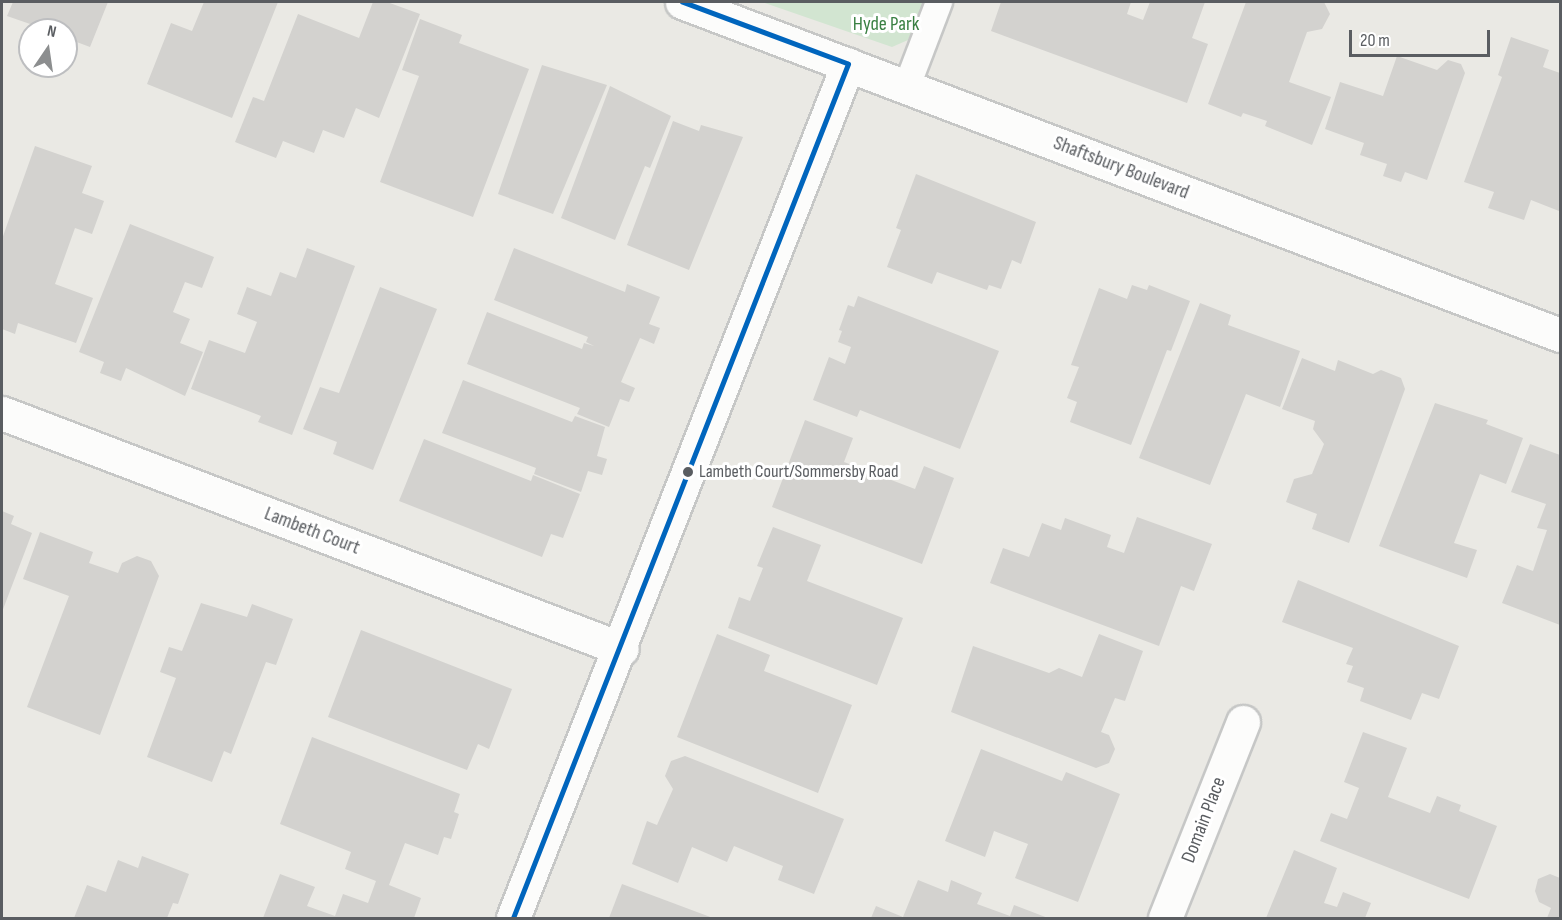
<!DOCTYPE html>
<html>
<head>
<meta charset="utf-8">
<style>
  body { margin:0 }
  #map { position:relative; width:1562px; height:920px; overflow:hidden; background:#eae9e4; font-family:"Sofia Sans Condensed",sans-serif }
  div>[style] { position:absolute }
  .green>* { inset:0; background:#d2e5d1 }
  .building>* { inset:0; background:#d3d2cf }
  .roads { filter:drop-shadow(2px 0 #c6c7c6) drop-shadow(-2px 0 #c6c7c6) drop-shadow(0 2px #c6c7c6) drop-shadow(0 -2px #c6c7c6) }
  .service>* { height:26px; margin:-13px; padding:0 13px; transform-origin:13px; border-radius:13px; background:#fcfcfb }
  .minor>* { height:33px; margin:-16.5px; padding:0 16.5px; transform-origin:16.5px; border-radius:16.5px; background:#fcfcfb }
  .tertiary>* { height:33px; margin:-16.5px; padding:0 16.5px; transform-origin:16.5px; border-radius:16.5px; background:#fcfcfb }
  .bus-1>* { height:4.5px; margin:-2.25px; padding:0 2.25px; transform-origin:2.25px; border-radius:2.25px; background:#0065bd }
  .dots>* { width:16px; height:16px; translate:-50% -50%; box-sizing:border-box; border:3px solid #fff; border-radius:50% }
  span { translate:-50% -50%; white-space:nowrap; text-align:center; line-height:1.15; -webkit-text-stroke:6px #fff; paint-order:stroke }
  .bus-label { font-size:18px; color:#5a5d61 }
  .left { translate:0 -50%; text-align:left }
  .park-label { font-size:20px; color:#3a8043 }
  .street-label { font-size:20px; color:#5a5d61 }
  .frame { position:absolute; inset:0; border:3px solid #5a5d61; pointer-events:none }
  .north { position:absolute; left:18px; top:18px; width:60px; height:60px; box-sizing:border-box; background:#fff; border:2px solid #bdbec0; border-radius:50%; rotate:13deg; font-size:16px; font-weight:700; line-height:24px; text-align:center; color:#5a5d61 }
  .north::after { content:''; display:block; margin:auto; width:21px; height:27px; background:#8c8e8f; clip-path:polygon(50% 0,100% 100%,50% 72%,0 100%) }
  .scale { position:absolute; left:1349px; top:30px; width:141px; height:27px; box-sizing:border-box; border:3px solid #5a5d61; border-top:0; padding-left:8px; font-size:18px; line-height:21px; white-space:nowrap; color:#5a5d61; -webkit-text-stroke:4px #fff; paint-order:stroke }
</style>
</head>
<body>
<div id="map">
  <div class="green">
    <i style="clip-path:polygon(762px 2px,926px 2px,908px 40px,892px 47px)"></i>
  </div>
  <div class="building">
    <i style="clip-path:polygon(13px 2px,108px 2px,90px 47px,66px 38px,66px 30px,31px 30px,33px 25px,7px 16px)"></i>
    <i style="clip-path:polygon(204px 2px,278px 2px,232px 118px,147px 84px,171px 23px,192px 31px)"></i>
    <i style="clip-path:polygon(373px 2px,387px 2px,420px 14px,379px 118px,356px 108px,344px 138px,323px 130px,314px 153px,283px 141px,276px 158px,235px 142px,253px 97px,264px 101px,298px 14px,359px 38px)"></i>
    <i style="clip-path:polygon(1001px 2px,1131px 2px,1127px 14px,1143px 20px,1150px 2px,1205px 2px,1192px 38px,1208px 44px,1187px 103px,991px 31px)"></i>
    <i style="clip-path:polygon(1246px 2px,1324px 2px,1330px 14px,1322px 29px,1307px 32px,1289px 82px,1331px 97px,1312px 145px,1265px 126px,1267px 121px,1243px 113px,1241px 117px,1208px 104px)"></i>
    <i style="clip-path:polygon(420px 19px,462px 35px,459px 43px,529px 69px,473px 217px,380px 182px,419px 76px,402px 70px)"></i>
    <i style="clip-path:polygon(1511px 37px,1549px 50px,1543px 67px,1560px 73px,1560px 207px,1559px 211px,1531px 200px,1524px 220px,1488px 208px,1494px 192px,1464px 182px,1502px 77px,1498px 75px)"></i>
    <i style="clip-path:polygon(1397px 56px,1437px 70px,1448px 60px,1461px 64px,1465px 73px,1427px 180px,1405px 172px,1401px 182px,1383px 176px,1387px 164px,1360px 155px,1364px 143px,1325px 129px,1340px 82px,1383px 96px)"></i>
    <i style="clip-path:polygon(542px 65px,607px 85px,553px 214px,498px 194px)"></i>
    <i style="clip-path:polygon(610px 86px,671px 116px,650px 168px,645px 166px,615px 240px,561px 218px)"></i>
    <i style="clip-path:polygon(673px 121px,699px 131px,701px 125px,743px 137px,689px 270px,627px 245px)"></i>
    <i style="clip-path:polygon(35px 146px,92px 166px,82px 193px,104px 201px,92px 234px,75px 228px,55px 284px,93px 298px,76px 343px,18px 323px,15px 334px,2px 329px,2px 239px)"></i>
    <i style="clip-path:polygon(916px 174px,1036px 222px,1021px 264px,1012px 260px,1001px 289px,989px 285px,987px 290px,937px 272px,932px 284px,887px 267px,901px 230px,896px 228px)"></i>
    <i style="clip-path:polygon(130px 224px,214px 257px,202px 288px,185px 282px,173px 312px,190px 319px,180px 343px,203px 352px,185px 396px,126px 368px,121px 381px,100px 373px,104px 362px,79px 352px)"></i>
    <i style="clip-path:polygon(307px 248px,355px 266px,292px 435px,258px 422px,261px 416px,191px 389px,209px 340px,245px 353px,257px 322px,237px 314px,247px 287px,271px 296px,280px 272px,296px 278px)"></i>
    <i style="clip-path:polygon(514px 248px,625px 292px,627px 284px,660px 297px,649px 324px,660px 328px,654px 344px,640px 338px,621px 382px,635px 388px,629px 402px,620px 399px,609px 427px,577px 414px,580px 408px,467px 364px,487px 312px,582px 349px,584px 343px,594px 346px,586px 342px,588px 337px,494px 300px)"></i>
    <i style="clip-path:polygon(1132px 285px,1147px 290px,1149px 285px,1190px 301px,1171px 351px,1167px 350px,1131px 445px,1070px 422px,1077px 402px,1067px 398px,1079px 367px,1071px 365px,1099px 288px,1127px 299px)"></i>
    <i style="clip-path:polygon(380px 287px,437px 309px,373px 470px,333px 454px,337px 442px,303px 429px,320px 387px,339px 393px)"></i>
    <i style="clip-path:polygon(858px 296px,999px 351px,960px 449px,860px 410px,857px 417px,813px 400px,829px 357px,845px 364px,851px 347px,838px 342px,842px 331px,839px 330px,848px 305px,854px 307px)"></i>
    <i style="clip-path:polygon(1200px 303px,1231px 315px,1228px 325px,1300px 351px,1280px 407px,1246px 394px,1210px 485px,1139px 458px)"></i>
    <i style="clip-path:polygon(1302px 358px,1335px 371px,1338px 360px,1373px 374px,1381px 370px,1401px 378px,1405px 389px,1349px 543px,1312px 529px,1317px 514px,1286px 502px,1294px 479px,1312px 474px,1324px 444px,1313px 429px,1315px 421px,1282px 409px)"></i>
    <i style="clip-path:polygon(463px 380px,572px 422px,575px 416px,605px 427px,597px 456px,607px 459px,602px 475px,588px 471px,581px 492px,534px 474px,536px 468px,442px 433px)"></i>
    <i style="clip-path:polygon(1435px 403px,1488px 420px,1486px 424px,1523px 438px,1506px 484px,1480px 474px,1454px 543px,1477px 550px,1467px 578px,1379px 546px)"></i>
    <i style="clip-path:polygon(805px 420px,853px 438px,844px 462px,915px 489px,924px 466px,954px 478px,922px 564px,772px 507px)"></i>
    <i style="clip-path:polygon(424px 439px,531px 481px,533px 475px,580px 494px,563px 538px,551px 534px,542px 557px,399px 501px)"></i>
    <i style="clip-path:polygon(1530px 444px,1560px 455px,1560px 625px,1502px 603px,1517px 565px,1533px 571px,1547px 530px,1537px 528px,1546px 504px,1511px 492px)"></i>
    <i style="clip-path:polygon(2px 511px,14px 516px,11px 524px,32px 533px,2px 612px)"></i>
    <i style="clip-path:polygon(1137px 517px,1212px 544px,1194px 591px,1181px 586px,1159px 646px,990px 583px,1003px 548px,1029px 557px,1042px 523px,1061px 530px,1065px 518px,1111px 535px,1107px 547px,1124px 553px)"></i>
    <i style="clip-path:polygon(773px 527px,821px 545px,807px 581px,903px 618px,877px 685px,728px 628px,739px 597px,750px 601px,763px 568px,757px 566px)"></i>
    <i style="clip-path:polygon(40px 532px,93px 552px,89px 563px,118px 573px,122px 563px,137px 556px,151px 561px,159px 576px,100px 735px,27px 707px,69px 596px,23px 579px)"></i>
    <i style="clip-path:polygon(1298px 580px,1459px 646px,1439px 699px,1422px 693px,1411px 720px,1360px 701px,1364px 688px,1347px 682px,1353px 666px,1346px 664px,1353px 648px,1282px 622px)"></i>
    <i style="clip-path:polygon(201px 603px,247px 617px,252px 604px,293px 619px,276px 665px,266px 662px,231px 754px,224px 751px,212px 782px,147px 757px,176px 678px,160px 672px,169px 647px,182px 651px)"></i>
    <i style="clip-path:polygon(361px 630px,512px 689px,489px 749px,478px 744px,467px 770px,328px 717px)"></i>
    <i style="clip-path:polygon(717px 634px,770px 655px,764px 671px,852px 705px,818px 793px,677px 737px)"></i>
    <i style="clip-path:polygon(1099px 634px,1143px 651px,1125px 701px,1115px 698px,1101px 732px,1109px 735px,1115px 749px,1109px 763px,1096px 768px,951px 712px,973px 646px,1049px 673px,1059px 668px,1082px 677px)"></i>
    <i style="clip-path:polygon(1363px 732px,1407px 748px,1388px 797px,1430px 813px,1437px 796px,1461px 805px,1459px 811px,1497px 826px,1469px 899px,1320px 841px,1331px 813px,1347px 819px,1359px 788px,1344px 782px)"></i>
    <i style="clip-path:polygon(312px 737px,460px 794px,454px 812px,459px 814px,451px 839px,444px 837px,438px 855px,405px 843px,389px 885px,421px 898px,414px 918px,263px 918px,280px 874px,315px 887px,307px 906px,335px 916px,343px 894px,368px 903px,376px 881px,345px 869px,351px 852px,280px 824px)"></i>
    <i style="clip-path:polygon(981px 749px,1062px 781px,1066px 772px,1120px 794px,1078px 902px,1015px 878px,1028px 844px,994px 831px,985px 857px,945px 841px)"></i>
    <i style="clip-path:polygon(685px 756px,844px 819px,814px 894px,778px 880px,783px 866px,734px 846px,727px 862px,692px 847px,678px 883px,632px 864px,647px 821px,657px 825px,673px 789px,665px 776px,671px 761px)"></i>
    <i style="clip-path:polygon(1294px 850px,1337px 868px,1324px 903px,1337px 907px,1343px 892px,1371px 903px,1365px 918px,1266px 918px)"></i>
    <i style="clip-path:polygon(142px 856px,189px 874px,178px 904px,173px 903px,167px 918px,74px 918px,87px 885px,106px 892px,118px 860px,138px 868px)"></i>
    <i style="clip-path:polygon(1550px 874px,1560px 878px,1560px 918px,1547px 918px,1551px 908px,1539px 902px,1535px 891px,1538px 879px)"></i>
    <i style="clip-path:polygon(918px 880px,948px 892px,951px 880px,982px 893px,977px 904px,1010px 916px,1014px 905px,1048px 918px,871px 918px,876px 906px,903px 917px)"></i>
    <i style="clip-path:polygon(622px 884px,713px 918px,609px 918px)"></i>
  </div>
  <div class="roads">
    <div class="service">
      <i style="left:907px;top:86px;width:90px;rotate:-69.1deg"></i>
    </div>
    <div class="minor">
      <i style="left:2px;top:413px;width:663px;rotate:20.84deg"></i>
      <i style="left:513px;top:918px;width:917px;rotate:-68.58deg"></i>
      <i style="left:1165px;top:918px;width:211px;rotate:-68.3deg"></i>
    </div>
    <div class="tertiary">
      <i style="left:682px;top:2px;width:939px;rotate:20.77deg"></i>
    </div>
  </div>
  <div class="bus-1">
    <i style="left:513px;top:918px;width:917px;rotate:-68.58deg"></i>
    <i style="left:848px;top:64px;width:177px;rotate:-159.5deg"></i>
  </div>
  <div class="dots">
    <i style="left:688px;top:472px;background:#5a5d61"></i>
  </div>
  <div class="bus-label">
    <span class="left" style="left:699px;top:472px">Lambeth Court/Sommersby Road</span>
  </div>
  <div class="park-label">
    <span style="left:886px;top:24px">Hyde Park</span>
  </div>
  <div class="street-label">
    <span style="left:1121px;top:168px;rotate:21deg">Shaftsbury Boulevard</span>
    <span style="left:312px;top:531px;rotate:21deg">Lambeth Court</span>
    <span style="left:1204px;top:820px;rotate:-69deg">Domain Place</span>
  </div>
  <div class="frame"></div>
  <div class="north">N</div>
  <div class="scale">20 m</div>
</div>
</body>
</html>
